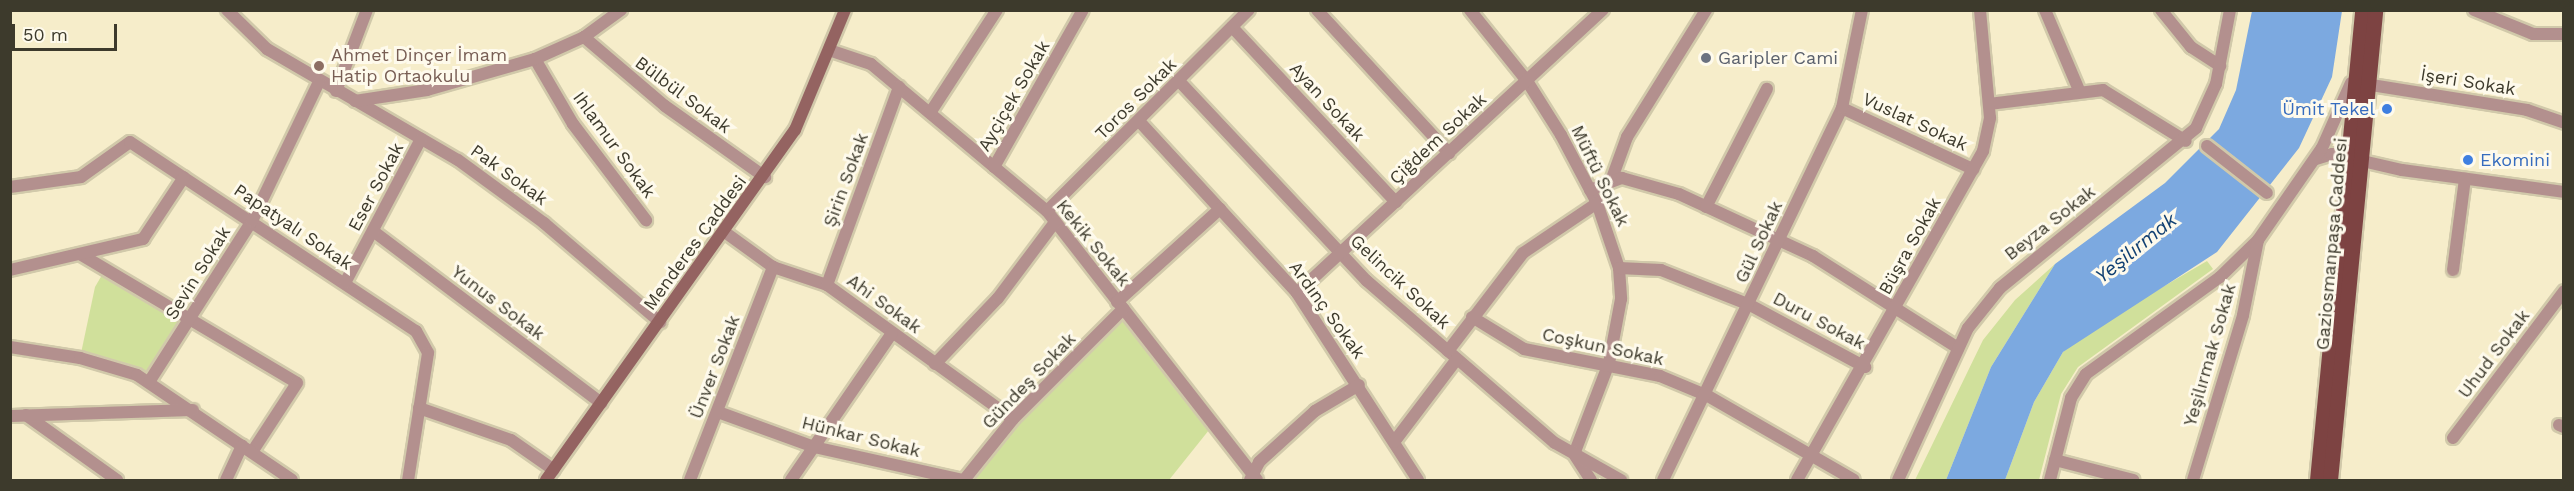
<!DOCTYPE html>
<html>
<head>
<meta charset="utf-8">
<style>
  body { margin:0 }
  #map { position:relative; width:2574px; height:491px; overflow:hidden; background:#f6edca; font-family:"Work Sans",sans-serif }
  div>[style] { position:absolute }
  .green>* { inset:0; background:#d0e09b }
  .water>* { inset:0; background:#7ca9e0 }
  .roads { filter:drop-shadow(2px 0 #d1c9aa) drop-shadow(-2px 0 #d1c9aa) drop-shadow(0 2px #d1c9aa) drop-shadow(0 -2px #d1c9aa) }
  .street>* { height:12px; margin:-6px; padding:0 6px; transform-origin:6px; border-radius:6px; background:#b3908e }
  .secondary>* { height:12px; margin:-6px; padding:0 6px; transform-origin:6px; border-radius:6px; background:#946361 }
  .primary>* { height:15px; margin:-7.5px; padding:0 7.5px; transform-origin:7.5px; border-radius:7.5px; background:#7d4342 }
  .dots>* { width:16px; height:16px; translate:-50% -50%; box-sizing:border-box; border:3px solid #fefaec; border-radius:50% }
  span { translate:-50% -50%; white-space:nowrap; text-align:center; line-height:1.15; -webkit-text-stroke:6px #fefaec; paint-order:stroke }
  .education-label { font-size:18px; color:#785e54 }
  .left { translate:0 -50%; text-align:left }
  .worship-label { font-size:18px; color:#5b616d }
  .street-label { font-size:18px; color:#3d3a2c }
  .shop-label { font-size:18px; color:#366cbe }
  .right { translate:-100% -50%; text-align:right }
  .water-label { font-size:20px; color:#114072; font-style:italic }
  .frame { position:absolute; inset:0; border:12px solid #3d3a2c; pointer-events:none }
  .scale { position:absolute; left:12px; top:24px; width:105px; height:27px; box-sizing:border-box; border:3px solid #3d3a2c; border-top:0; padding-left:8px; font-size:18px; line-height:21px; white-space:nowrap; color:#3d3a2c; -webkit-text-stroke:4px #fefaec; paint-order:stroke }
</style>
</head>
<body>
<div id="map">
  <div class="green">
    <i style="clip-path:polygon(2207px 261px,2213px 269px,2078px 367px,2061px 394px,2039px 480px,2005px 480px,2034px 402px,2063px 352px,2091px 329px)"></i>
    <i style="clip-path:polygon(2055px 264px,1991px 367px,1946px 480px,1915px 480px,1983px 340px,2015px 300px)"></i>
    <i style="clip-path:polygon(106px 268px,192px 317px,149px 382px,80px 358px,95px 287px)"></i>
    <i style="clip-path:polygon(1123px 309px,1213px 425px,1169px 480px,964px 480px,1013px 419px)"></i>
  </div>
  <div class="water">
    <i style="clip-path:polygon(2252px 11px,2342px 11px,2332px 77px,2299px 148px,2217px 252px,2063px 352px,2034px 402px,2005px 480px,1946px 480px,1991px 367px,2055px 264px,2165px 183px,2219px 129px,2236px 90px)"></i>
  </div>
  <div class="roads">
    <div class="street">
      <i style="left:227px;top:10px;width:56px;rotate:44.3deg"></i>
      <i style="left:267px;top:49px;width:221px;rotate:30.2deg"></i>
      <i style="left:458px;top:160px;width:107px;rotate:36.2deg"></i>
      <i style="left:544px;top:223px;width:153px;rotate:40.5deg"></i>
      <i style="left:1317px;top:10px;width:195px;rotate:47.3deg"></i>
      <i style="left:1470px;top:10px;width:91px;rotate:51.2deg"></i>
      <i style="left:1527px;top:81px;width:64px;rotate:57.8deg"></i>
      <i style="left:1561px;top:135px;width:77px;rotate:62.1deg"></i>
      <i style="left:1597px;top:203px;width:69px;rotate:71.3deg"></i>
      <i style="left:1619px;top:268px;width:31px;rotate:86deg"></i>
      <i style="left:1621px;top:299px;width:65px;rotate:100.6deg"></i>
      <i style="left:1609px;top:363px;width:97px;rotate:111deg"></i>
      <i style="left:1574px;top:454px;width:31px;rotate:57deg"></i>
      <i style="left:2045px;top:10px;width:87px;rotate:67deg"></i>
      <i style="left:2161px;top:10px;width:48px;rotate:51deg"></i>
      <i style="left:2191px;top:47px;width:35px;rotate:33deg"></i>
      <i style="left:2474px;top:10px;width:64px;rotate:22.1deg"></i>
      <i style="left:2533px;top:34px;width:31px"></i>
      <i style="left:1232px;top:27px;width:240px;rotate:46.9deg"></i>
      <i style="left:584px;top:37px;width:106px;rotate:40.4deg"></i>
      <i style="left:665px;top:106px;width:123px;rotate:35.4deg"></i>
      <i style="left:832px;top:51px;width:41px;rotate:18.4deg"></i>
      <i style="left:871px;top:64px;width:229px;rotate:39.9deg"></i>
      <i style="left:1047px;top:211px;width:341px;rotate:52deg"></i>
      <i style="left:535px;top:59px;width:75px;rotate:59.7deg"></i>
      <i style="left:573px;top:124px;width:121px;rotate:52.8deg"></i>
      <i style="left:1179px;top:81px;width:274px;rotate:46.8deg"></i>
      <i style="left:1367px;top:281px;width:248px;rotate:40.8deg"></i>
      <i style="left:1555px;top:443px;width:76px;rotate:29.3deg"></i>
      <i style="left:2365px;top:84px;width:164px;rotate:9.1deg"></i>
      <i style="left:2527px;top:110px;width:39px;rotate:19deg"></i>
      <i style="left:336px;top:91px;width:87px;rotate:-69.1deg"></i>
      <i style="left:355px;top:101px;width:73px;rotate:-8.7deg"></i>
      <i style="left:427px;top:90px;width:112px;rotate:-16deg"></i>
      <i style="left:535px;top:59px;width:54px;rotate:-24.2deg"></i>
      <i style="left:584px;top:37px;width:46px;rotate:-36.1deg"></i>
      <i style="left:1989px;top:104px;width:115px;rotate:-7deg"></i>
      <i style="left:2103px;top:90px;width:97px;rotate:31.6deg"></i>
      <i style="left:1842px;top:108px;width:145px;rotate:25deg"></i>
      <i style="left:930px;top:113px;width:123px;rotate:-57deg"></i>
      <i style="left:1139px;top:121px;width:234px;rotate:47.4deg"></i>
      <i style="left:1297px;top:293px;width:223px;rotate:57.1deg"></i>
      <i style="left:2207px;top:146px;width:76px;rotate:38.1deg"></i>
      <i style="left:2316px;top:159px;width:17px;rotate:-17deg"></i>
      <i style="left:2332px;top:154px;width:72px;rotate:12.9deg"></i>
      <i style="left:2402px;top:170px;width:163px;rotate:7.7deg"></i>
      <i style="left:994px;top:167px;width:180px;rotate:-60.5deg"></i>
      <i style="left:1611px;top:181px;width:47px;rotate:-70deg"></i>
      <i style="left:1627px;top:137px;width:150px;rotate:-58.1deg"></i>
      <i style="left:10px;top:187px;width:72px;rotate:-8deg"></i>
      <i style="left:81px;top:177px;width:60px;rotate:-35.5deg"></i>
      <i style="left:130px;top:142px;width:343px;rotate:33.5deg"></i>
      <i style="left:416px;top:331px;width:25px;rotate:61deg"></i>
      <i style="left:428px;top:353px;width:129px;rotate:98.9deg"></i>
      <i style="left:1590px;top:190px;width:34px;rotate:-21deg"></i>
      <i style="left:1622px;top:178px;width:59px;rotate:15.7deg"></i>
      <i style="left:1679px;top:194px;width:148px;rotate:24.8deg"></i>
      <i style="left:1813px;top:256px;width:172px;rotate:32.4deg"></i>
      <i style="left:1706px;top:207px;width:133px;rotate:-62.7deg"></i>
      <i style="left:1047px;top:211px;width:285px;rotate:-44.9deg"></i>
      <i style="left:373px;top:231px;width:286px;rotate:37deg"></i>
      <i style="left:726px;top:233px;width:58px;rotate:35.9deg"></i>
      <i style="left:773px;top:267px;width:57px;rotate:18.4deg"></i>
      <i style="left:827px;top:285px;width:229px;rotate:35.8deg"></i>
      <i style="left:80px;top:254px;width:252px;rotate:30.7deg"></i>
      <i style="left:297px;top:383px;width:82px;rotate:123.1deg"></i>
      <i style="left:1619px;top:268px;width:42px;rotate:2.7deg"></i>
      <i style="left:1661px;top:270px;width:96px;rotate:21.5deg"></i>
      <i style="left:1750px;top:305px;width:131px;rotate:28.3deg"></i>
      <i style="left:10px;top:270px;width:137px;rotate:-13.1deg"></i>
      <i style="left:143px;top:239px;width:74px;rotate:-56.5deg"></i>
      <i style="left:2453px;top:270px;width:92px;rotate:-82.5deg"></i>
      <i style="left:345px;top:283px;width:163px;rotate:-62.2deg"></i>
      <i style="left:827px;top:285px;width:211px;rotate:-70deg"></i>
      <i style="left:1297px;top:293px;width:417px;rotate:-42.8deg"></i>
      <i style="left:1117px;top:302px;width:139px;rotate:-42.1deg"></i>
      <i style="left:1472px;top:317px;width:61px;rotate:31.6deg"></i>
      <i style="left:1524px;top:349px;width:139px;rotate:11.2deg"></i>
      <i style="left:1660px;top:376px;width:52px;rotate:22.6deg"></i>
      <i style="left:1708px;top:396px;width:168px;rotate:29.9deg"></i>
      <i style="left:10px;top:347px;width:71px;rotate:8.9deg"></i>
      <i style="left:80px;top:358px;width:59px;rotate:16.6deg"></i>
      <i style="left:137px;top:375px;width:187px;rotate:34.1deg"></i>
      <i style="left:1448px;top:351px;width:123px;rotate:-52.6deg"></i>
      <i style="left:1523px;top:253px;width:89px;rotate:-34deg"></i>
      <i style="left:935px;top:364px;width:91px;rotate:-46.3deg"></i>
      <i style="left:998px;top:298px;width:95px;rotate:-53.1deg"></i>
      <i style="left:149px;top:382px;width:191px;rotate:-57.4deg"></i>
      <i style="left:252px;top:221px;width:154px;rotate:-64.3deg"></i>
      <i style="left:419px;top:408px;width:97px;rotate:19.2deg"></i>
      <i style="left:511px;top:440px;width:52px;rotate:34.9deg"></i>
      <i style="left:718px;top:412px;width:102px;rotate:20deg"></i>
      <i style="left:814px;top:447px;width:153px;rotate:12.5deg"></i>
      <i style="left:26px;top:415px;width:112px;rotate:35.5deg"></i>
      <i style="left:10px;top:416px;width:183px;rotate:-1.9deg"></i>
      <i style="left:2559px;top:425px;width:5px;rotate:22deg"></i>
      <i style="left:2453px;top:438px;width:184px;rotate:-52.9deg"></i>
      <i style="left:1394px;top:442px;width:104px;rotate:-52.8deg"></i>
      <i style="left:2055px;top:460px;width:81px;rotate:14.4deg"></i>
      <i style="left:226px;top:480px;width:38px;rotate:-65deg"></i>
      <i style="left:690px;top:480px;width:229px;rotate:-68.7deg"></i>
      <i style="left:791px;top:480px;width:178px;rotate:-55.5deg"></i>
      <i style="left:964px;top:480px;width:78px;rotate:-51.2deg"></i>
      <i style="left:1013px;top:419px;width:156px;rotate:-45deg"></i>
      <i style="left:1250px;top:480px;width:20px;rotate:-63deg"></i>
      <i style="left:1259px;top:462px;width:76px;rotate:-42.3deg"></i>
      <i style="left:1315px;top:411px;width:51px;rotate:-30.6deg"></i>
      <i style="left:1663px;top:480px;width:413px;rotate:-64.3deg"></i>
      <i style="left:1842px;top:108px;width:100px;rotate:-78.5deg"></i>
      <i style="left:1797px;top:480px;width:378px;rotate:-60.5deg"></i>
      <i style="left:1983px;top:151px;width:34px;rotate:-78deg"></i>
      <i style="left:1990px;top:118px;width:108px;rotate:-95.3deg"></i>
      <i style="left:1898px;top:480px;width:167px;rotate:-65.3deg"></i>
      <i style="left:1968px;top:328px;width:51px;rotate:-51.3deg"></i>
      <i style="left:2000px;top:288px;width:253px;rotate:-39.2deg"></i>
      <i style="left:2196px;top:128px;width:48px;rotate:-65.6deg"></i>
      <i style="left:2216px;top:84px;width:75px;rotate:-79.3deg"></i>
      <i style="left:2050px;top:480px;width:85px;rotate:-75.6deg"></i>
      <i style="left:2071px;top:398px;width:28px;rotate:-58deg"></i>
      <i style="left:2086px;top:374px;width:165px;rotate:-35.9deg"></i>
      <i style="left:2220px;top:277px;width:53px;rotate:-44.2deg"></i>
      <i style="left:2258px;top:240px;width:112px;rotate:-55.2deg"></i>
      <i style="left:2322px;top:148px;width:71px;rotate:-66deg"></i>
      <i style="left:2193px;top:480px;width:172px;rotate:-73.1deg"></i>
      <i style="left:2243px;top:315px;width:76px;rotate:-78.7deg"></i>
    </div>
    <div class="secondary">
      <i style="left:546px;top:480px;width:430px;rotate:-54.6deg"></i>
      <i style="left:795px;top:130px;width:130px;rotate:-67.4deg"></i>
    </div>
    <div class="primary">
      <i style="left:2317px;top:480px;width:472px;rotate:-84.5deg"></i>
      <i style="left:2330px;top:480px;width:472px;rotate:-84.5deg"></i>
    </div>
  </div>
  <div class="dots">
    <i style="left:1706px;top:58px;background:#6b7280"></i>
    <i style="left:319px;top:66px;background:#8d6e63"></i>
    <i style="left:2387px;top:109px;background:#3f7fe0"></i>
    <i style="left:2468px;top:160px;background:#3f7fe0"></i>
  </div>
  <div class="education-label">
    <span class="left" style="left:331px;top:66px">Ahmet Dinçer İmam<br>Hatip Ortaokulu</span>
  </div>
  <div class="worship-label">
    <span class="left" style="left:1718px;top:58px">Garipler Cami</span>
  </div>
  <div class="street-label">
    <span style="left:2468px;top:82px;rotate:9deg">İşeri Sokak</span>
    <span style="left:683px;top:95px;rotate:37deg">Bülbül Sokak</span>
    <span style="left:1014px;top:96px;rotate:-60deg">Ayçiçek Sokak</span>
    <span style="left:1136px;top:99px;rotate:-45deg">Toros Sokak</span>
    <span style="left:1327px;top:102px;rotate:47deg">Ayan Sokak</span>
    <span style="left:1915px;top:122px;rotate:25deg">Vuslat Sokak</span>
    <span style="left:1438px;top:139px;rotate:-43deg">Çiğdem Sokak</span>
    <span style="left:614px;top:145px;rotate:54deg">Ihlamur Sokak</span>
    <span style="left:509px;top:175px;rotate:36deg">Pak Sokak</span>
    <span style="left:1600px;top:176px;rotate:64deg">Müftü Sokak</span>
    <span style="left:846px;top:180px;rotate:-70deg">Şirin Sokak</span>
    <span style="left:376px;top:187px;rotate:-62deg">Eser Sokak</span>
    <span style="left:2050px;top:223px;rotate:-38deg">Beyza Sokak</span>
    <span style="left:293px;top:227px;rotate:34deg">Papatyalı Sokak</span>
    <span style="left:1759px;top:242px;rotate:-65deg">Gül Sokak</span>
    <span style="left:695px;top:243px;rotate:-54deg">Menderes Caddesi</span>
    <span style="left:1093px;top:243px;rotate:51deg">Kekik Sokak</span>
    <span style="left:2332px;top:244px;rotate:-85deg">Gaziosmanpaşa Caddesi</span>
    <span style="left:1910px;top:246px;rotate:-61deg">Büşra Sokak</span>
    <span style="left:198px;top:273px;rotate:-58deg">Sevin Sokak</span>
    <span style="left:1400px;top:282px;rotate:43deg">Gelincik Sokak</span>
    <span style="left:498px;top:303px;rotate:37deg">Yunus Sokak</span>
    <span style="left:884px;top:304px;rotate:36deg">Ahi Sokak</span>
    <span style="left:1327px;top:310px;rotate:54deg">Ardınç Sokak</span>
    <span style="left:1819px;top:321px;rotate:28deg">Duru Sokak</span>
    <span style="left:1603px;top:347px;rotate:12deg">Coşkun Sokak</span>
    <span style="left:2494px;top:354px;rotate:-53deg">Uhud Sokak</span>
    <span style="left:2210px;top:355px;rotate:-74deg">Yeşilırmak Sokak</span>
    <span style="left:715px;top:367px;rotate:-69deg">Ünver Sokak</span>
    <span style="left:1029px;top:381px;rotate:-46deg">Gündeş Sokak</span>
    <span style="left:861px;top:437px;rotate:14deg">Hünkar Sokak</span>
  </div>
  <div class="shop-label">
    <span class="right" style="left:2375px;top:109px">Ümit Tekel</span>
    <span class="left" style="left:2480px;top:160px">Ekomini</span>
  </div>
  <div class="water-label">
    <span style="left:2136px;top:248px;rotate:-39deg">Yeşilırmak</span>
  </div>
  <div class="frame"></div>
  <div class="scale">50 m</div>
</div>
</body>
</html>
